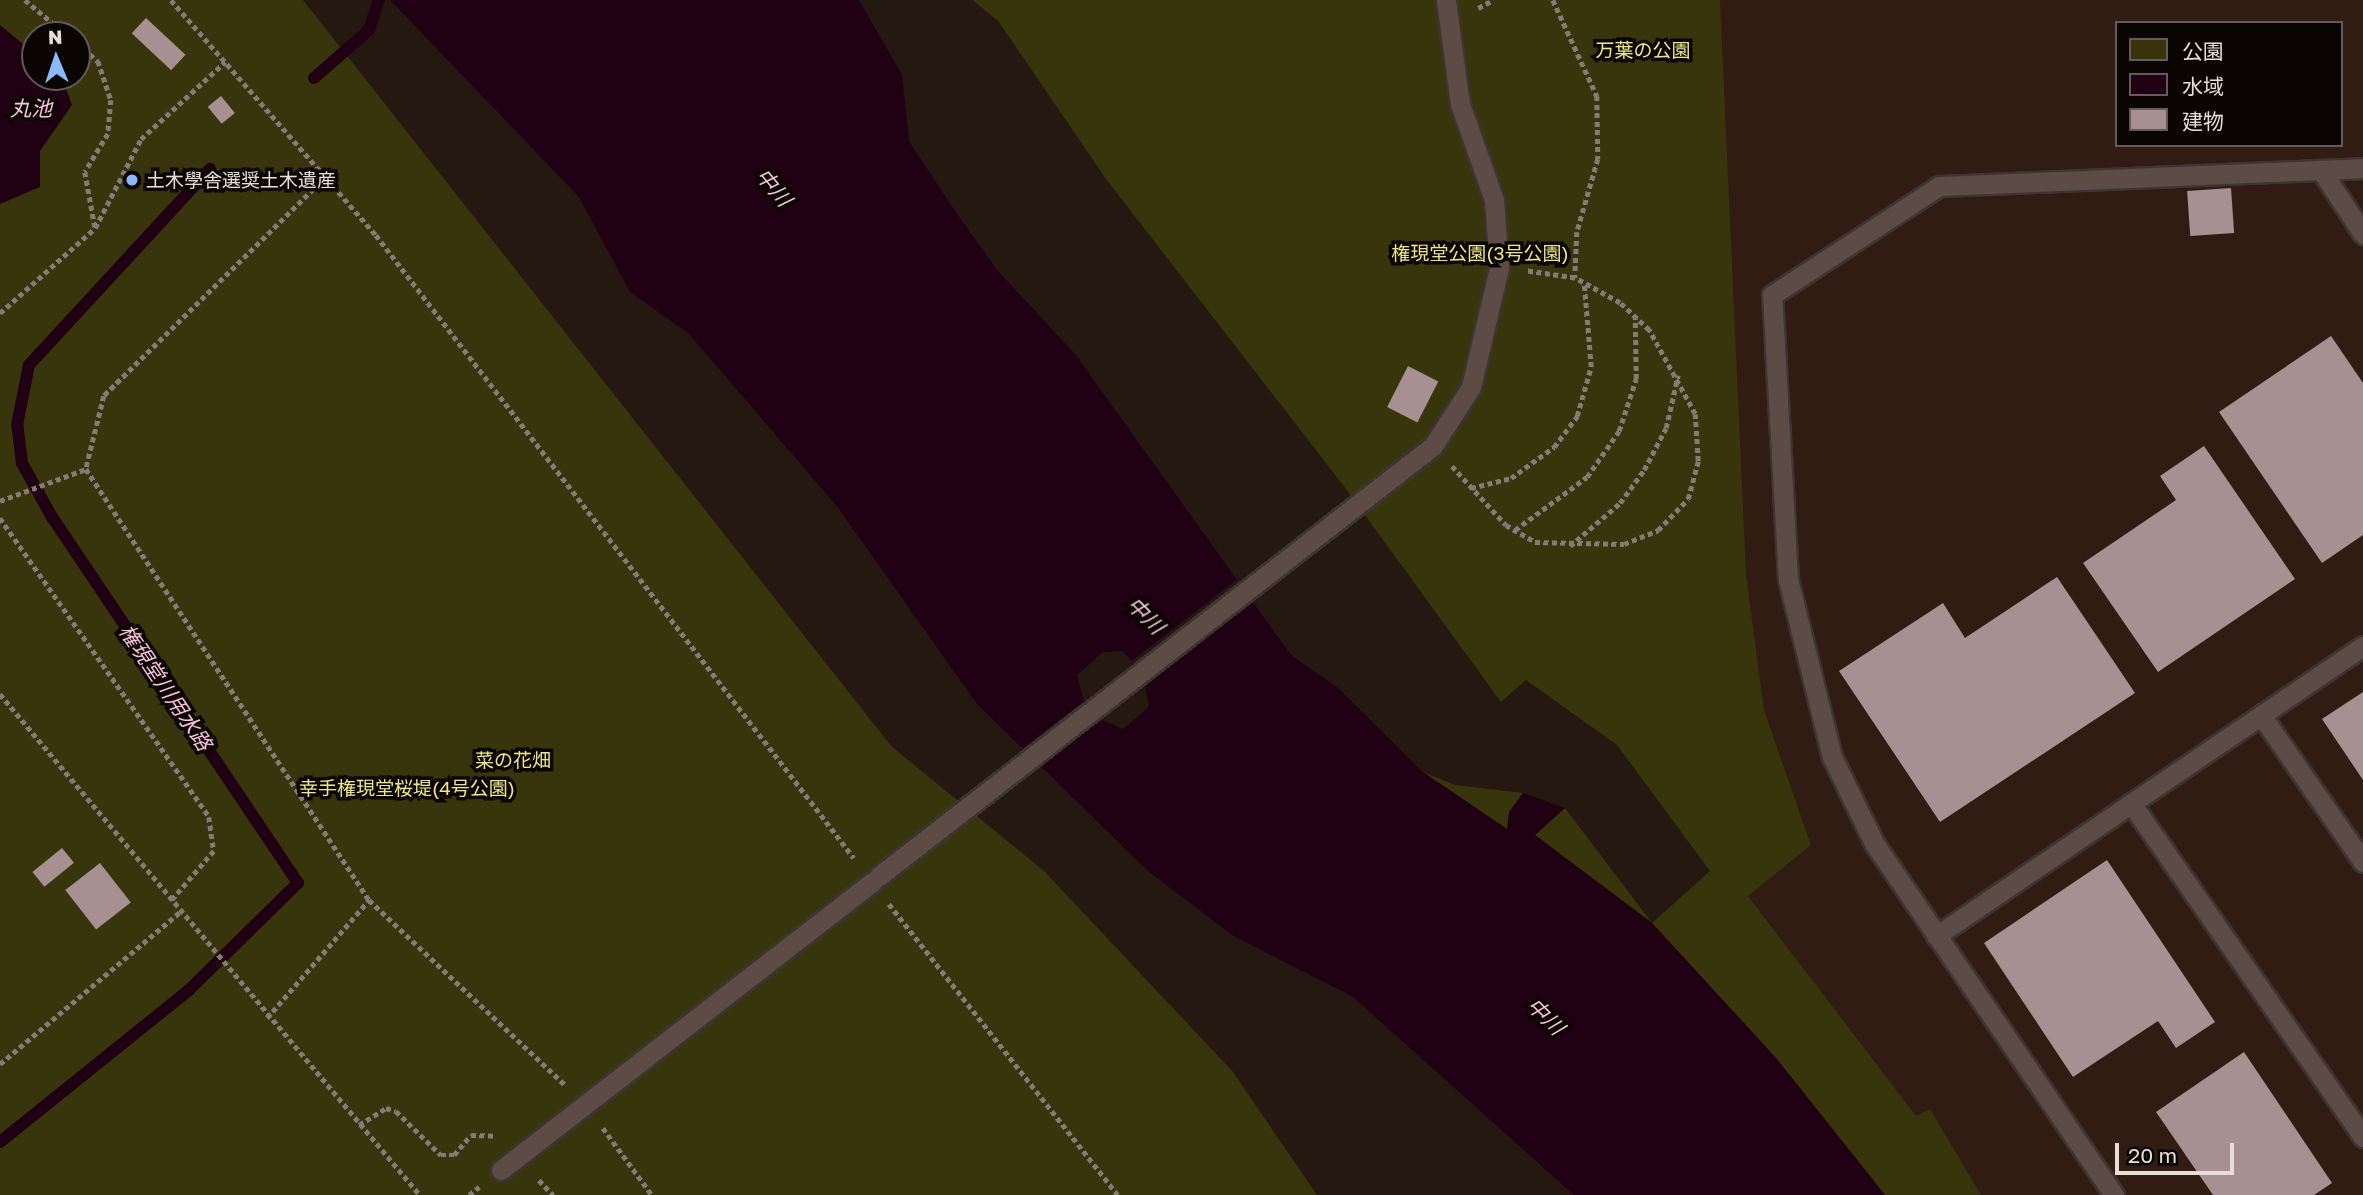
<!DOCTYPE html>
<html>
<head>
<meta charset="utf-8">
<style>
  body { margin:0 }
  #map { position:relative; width:2363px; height:1195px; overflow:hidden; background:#251811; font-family:"Golos Text","Noto Sans JP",sans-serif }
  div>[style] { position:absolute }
  .built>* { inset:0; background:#301c13 }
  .green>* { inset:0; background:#38350c }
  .water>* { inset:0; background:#200013 }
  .pier>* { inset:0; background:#251811 }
  .stream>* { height:12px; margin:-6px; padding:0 6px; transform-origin:6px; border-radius:6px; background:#200013 }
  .building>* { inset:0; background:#a69091; transform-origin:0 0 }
  .path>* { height:4.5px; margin-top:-2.25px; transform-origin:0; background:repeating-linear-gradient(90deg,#867a75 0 5px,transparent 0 8.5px) }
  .roads { filter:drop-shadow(2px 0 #3e3431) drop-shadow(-2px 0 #3e3431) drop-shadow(0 2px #3e3431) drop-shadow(0 -2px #3e3431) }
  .service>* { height:19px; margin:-9.5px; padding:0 9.5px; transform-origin:9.5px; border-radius:9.5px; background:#5d4c45 }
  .pedestrian>* { height:19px; margin:-9.5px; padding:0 9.5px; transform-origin:9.5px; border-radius:9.5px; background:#5d4c45 }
  .dots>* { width:19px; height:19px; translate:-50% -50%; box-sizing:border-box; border:4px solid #0a0503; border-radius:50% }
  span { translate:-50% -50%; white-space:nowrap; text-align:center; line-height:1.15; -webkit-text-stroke:7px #0a0503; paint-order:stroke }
  .park-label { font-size:19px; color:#ece887 }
  .poi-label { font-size:19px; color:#e7ddd9 }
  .left { translate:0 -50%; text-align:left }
  .water-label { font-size:21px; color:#f8c1dd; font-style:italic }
  .legend { position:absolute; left:2115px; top:21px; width:228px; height:126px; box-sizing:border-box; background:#0a0503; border:2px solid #625b59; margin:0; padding:9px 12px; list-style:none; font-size:21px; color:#e7ddd9 }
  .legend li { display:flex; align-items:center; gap:14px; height:35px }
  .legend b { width:35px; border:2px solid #625b59 }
  .north { position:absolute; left:21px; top:21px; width:70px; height:70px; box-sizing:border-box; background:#0a0503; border:2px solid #625b59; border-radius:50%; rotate:358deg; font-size:19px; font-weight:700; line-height:28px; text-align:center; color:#e7ddd9 }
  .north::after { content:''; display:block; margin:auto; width:24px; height:32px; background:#8bb9fc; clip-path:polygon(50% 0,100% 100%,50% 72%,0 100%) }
  .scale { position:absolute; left:2115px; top:1143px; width:119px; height:32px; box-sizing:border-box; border:4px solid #e7ddd9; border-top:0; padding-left:9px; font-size:21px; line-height:24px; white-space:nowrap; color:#e7ddd9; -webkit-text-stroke:5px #0a0503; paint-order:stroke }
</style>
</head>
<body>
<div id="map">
  <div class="built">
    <i style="clip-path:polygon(evenodd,1710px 0,2363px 0,2363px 1195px,1981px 1195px,1930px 1109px,1916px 1117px,1748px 896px,1811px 845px,1764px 710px,1746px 574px,1710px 0,2116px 23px,2340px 23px,2340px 145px,2116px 145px,2116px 23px)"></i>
  </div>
  <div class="green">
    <i style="clip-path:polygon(evenodd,0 0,303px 0,892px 747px,1044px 871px,1233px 1072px,1317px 1195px,0 1195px,0 0,35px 35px,77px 35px,77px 77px,35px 77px,35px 35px)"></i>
    <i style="clip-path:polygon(973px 0,1720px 0,1746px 574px,1764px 710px,1811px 845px,1748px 896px,1916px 1116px,1930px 1109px,1981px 1195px,1885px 1195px,1776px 1058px,1652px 923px,1535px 835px,1565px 808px,1652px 923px,1710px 871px,1617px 745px,1526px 680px,1501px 702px,1346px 489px,1106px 179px,999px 22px)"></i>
    <i style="clip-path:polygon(1423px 772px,1455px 785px,1523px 793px,1509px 812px,1508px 830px)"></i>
  </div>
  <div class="water">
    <i style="clip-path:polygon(390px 0,859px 0,902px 75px,909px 141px,953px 208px,997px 270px,1075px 354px,1291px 655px,1338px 688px,1423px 772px,1507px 829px,1509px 812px,1523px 793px,1565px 808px,1535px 835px,1652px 923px,1776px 1058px,1885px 1195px,1574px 1195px,1353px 997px,1232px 935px,1148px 871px,977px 704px,836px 505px,688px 333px,630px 292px,579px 197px)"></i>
    <i style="clip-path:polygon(0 25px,35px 54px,35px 77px,62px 78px,72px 105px,40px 151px,40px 187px,0 204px)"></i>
  </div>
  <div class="pier">
    <i style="clip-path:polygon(1239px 578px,1255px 600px,1145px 685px,1149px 707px,1123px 729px,1100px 719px,1037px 769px,1019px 751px,1084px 701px,1077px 675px,1103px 652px,1122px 651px,1132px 661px)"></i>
  </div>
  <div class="stream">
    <i style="left:314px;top:78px;width:73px;rotate:-41.1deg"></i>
    <i style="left:369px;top:30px;width:32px;rotate:-72deg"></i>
    <i style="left:0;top:1142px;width:243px;rotate:-38.8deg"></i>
    <i style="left:189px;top:990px;width:153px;rotate:-44.5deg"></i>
    <i style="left:298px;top:883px;width:439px;rotate:-123.9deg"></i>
    <i style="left:53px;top:519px;width:64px;rotate:-119deg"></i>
    <i style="left:22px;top:463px;width:38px;rotate:-97deg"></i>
    <i style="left:17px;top:425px;width:61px;rotate:-78.7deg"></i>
    <i style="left:29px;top:365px;width:267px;rotate:-47.3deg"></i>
  </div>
  <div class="building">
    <i style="left:146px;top:18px;width:54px;height:21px;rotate:43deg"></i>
    <i style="left:221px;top:96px;width:22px;height:17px;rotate:51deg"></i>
    <i style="left:2231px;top:188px;width:45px;height:44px;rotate:86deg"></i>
    <i style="clip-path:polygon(2331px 336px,2363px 383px,2363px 535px,2322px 563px,2219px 412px)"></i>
    <i style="left:1408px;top:366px;width:34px;height:46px;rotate:27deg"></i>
    <i style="clip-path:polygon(2204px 446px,2295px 579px,2158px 672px,2083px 563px,2176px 500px,2160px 476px)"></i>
    <i style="clip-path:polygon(2057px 577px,2135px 693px,1940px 822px,1839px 671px,1943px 603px,1965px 638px)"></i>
    <i style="clip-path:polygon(2363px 692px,2363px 780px,2322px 719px)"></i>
    <i style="left:62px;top:848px;width:19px;height:38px;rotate:51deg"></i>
    <i style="clip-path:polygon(2107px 860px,2215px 1022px,2176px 1048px,2158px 1021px,2073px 1077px,1984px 943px)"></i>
    <i style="left:100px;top:863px;width:50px;height:44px;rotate:52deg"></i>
    <i style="clip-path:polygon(2244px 1052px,2332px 1183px,2314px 1195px,2213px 1195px,2156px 1112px)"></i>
  </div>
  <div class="path">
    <i style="left:25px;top:0;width:55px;rotate:39.8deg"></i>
    <i style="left:171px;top:0;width:312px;rotate:48.9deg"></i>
    <i style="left:376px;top:235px;width:785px;rotate:52.5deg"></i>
    <i style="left:1553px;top:0;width:106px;rotate:65.4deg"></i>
    <i style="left:1597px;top:96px;width:63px;rotate:89.1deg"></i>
    <i style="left:1598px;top:159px;width:76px;rotate:106deg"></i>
    <i style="left:1577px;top:232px;width:46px;rotate:92.5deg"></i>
    <i style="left:1478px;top:8px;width:17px;rotate:-28deg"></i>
    <i style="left:77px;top:43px;width:28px;rotate:41deg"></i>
    <i style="left:98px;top:61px;width:41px;rotate:71.6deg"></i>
    <i style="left:111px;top:100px;width:34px;rotate:95deg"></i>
    <i style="left:108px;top:134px;width:44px;rotate:121.2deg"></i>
    <i style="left:85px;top:172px;width:56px;rotate:79.7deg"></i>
    <i style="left:326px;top:177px;width:312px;rotate:135.4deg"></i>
    <i style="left:104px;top:396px;width:75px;rotate:103.9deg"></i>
    <i style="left:86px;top:469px;width:516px;rotate:56.71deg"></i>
    <i style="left:369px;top:900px;width:270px;rotate:43.3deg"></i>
    <i style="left:0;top:313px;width:127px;rotate:-41.8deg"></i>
    <i style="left:95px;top:228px;width:100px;rotate:-62.7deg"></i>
    <i style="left:141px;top:139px;width:114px;rotate:-42.5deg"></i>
    <i style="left:1452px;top:466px;width:80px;rotate:47.5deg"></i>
    <i style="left:1506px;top:525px;width:34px;rotate:30deg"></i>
    <i style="left:1535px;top:542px;width:89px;rotate:1.3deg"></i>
    <i style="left:1624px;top:544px;width:37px;rotate:-22deg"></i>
    <i style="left:1658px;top:530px;width:43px;rotate:-45.9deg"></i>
    <i style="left:1688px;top:499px;width:39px;rotate:-75deg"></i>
    <i style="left:1698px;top:461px;width:47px;rotate:-93.7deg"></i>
    <i style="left:1695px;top:414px;width:96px;rotate:-118.7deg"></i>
    <i style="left:1649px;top:330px;width:40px;rotate:-137deg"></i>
    <i style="left:1620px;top:303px;width:51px;rotate:-150.9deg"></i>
    <i style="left:1575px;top:278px;width:48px;rotate:-171.5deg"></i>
    <i style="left:1471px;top:488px;width:41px;rotate:-14deg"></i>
    <i style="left:1511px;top:478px;width:53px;rotate:-35.8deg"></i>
    <i style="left:1554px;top:447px;width:39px;rotate:-53deg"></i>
    <i style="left:1577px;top:416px;width:51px;rotate:-74.1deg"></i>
    <i style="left:1591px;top:367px;width:84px;rotate:-94.8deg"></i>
    <i style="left:0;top:501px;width:92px;rotate:-20.4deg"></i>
    <i style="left:0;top:518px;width:365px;rotate:55deg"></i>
    <i style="left:209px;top:817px;width:34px;rotate:82deg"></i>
    <i style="left:214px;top:851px;width:65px;rotate:130.6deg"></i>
    <i style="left:1515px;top:530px;width:89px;rotate:-36.4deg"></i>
    <i style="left:1587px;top:477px;width:56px;rotate:-55.2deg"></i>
    <i style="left:1619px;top:431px;width:55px;rotate:-71.9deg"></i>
    <i style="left:1636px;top:379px;width:61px;rotate:-90.9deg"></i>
    <i style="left:1570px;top:546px;width:66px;rotate:-40.7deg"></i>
    <i style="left:1620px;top:503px;width:41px;rotate:-54deg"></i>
    <i style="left:1644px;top:470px;width:47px;rotate:-62.4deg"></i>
    <i style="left:1666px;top:428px;width:54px;rotate:-77.2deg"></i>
    <i style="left:0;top:694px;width:654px;rotate:50.03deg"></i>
    <i style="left:889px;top:904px;width:370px;rotate:51.8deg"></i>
    <i style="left:267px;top:1018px;width:156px;rotate:-49.2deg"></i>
    <i style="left:0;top:1064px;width:237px;rotate:-40.2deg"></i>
    <i style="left:359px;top:1125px;width:32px;rotate:-32deg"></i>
    <i style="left:386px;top:1108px;width:10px;rotate:17deg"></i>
    <i style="left:396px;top:1111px;width:63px;rotate:44.4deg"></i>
    <i style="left:441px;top:1155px;width:13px"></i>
    <i style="left:454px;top:1155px;width:26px;rotate:-50deg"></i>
    <i style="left:471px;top:1135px;width:25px;rotate:2deg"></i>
    <i style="left:603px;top:1128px;width:83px;rotate:53.8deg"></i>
    <i style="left:539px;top:1180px;width:21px;rotate:47deg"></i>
    <i style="left:469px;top:1195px;width:13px;rotate:-39deg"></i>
  </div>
  <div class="roads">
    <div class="service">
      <i style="left:2321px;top:170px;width:77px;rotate:56.7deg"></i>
      <i style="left:2261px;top:715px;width:179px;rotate:55.2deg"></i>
      <i style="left:2131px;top:803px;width:407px;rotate:55.2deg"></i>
      <i style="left:1936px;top:936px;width:516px;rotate:-34.18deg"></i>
      <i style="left:2114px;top:1195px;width:424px;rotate:-124.3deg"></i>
      <i style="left:1875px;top:845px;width:98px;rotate:-116deg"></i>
      <i style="left:1832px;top:757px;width:183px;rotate:-103.9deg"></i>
      <i style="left:1788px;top:579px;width:284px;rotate:-93.2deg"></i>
      <i style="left:1772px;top:295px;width:199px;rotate:-33.1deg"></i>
      <i style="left:1939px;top:186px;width:424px;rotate:-2.4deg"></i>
    </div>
    <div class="pedestrian">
      <i style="left:879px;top:876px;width:701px;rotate:-37.82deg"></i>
      <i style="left:1433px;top:446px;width:70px;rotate:-57.2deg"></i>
      <i style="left:1471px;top:387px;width:122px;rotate:-76.8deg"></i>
      <i style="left:1499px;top:268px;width:68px;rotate:-94.2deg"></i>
      <i style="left:1494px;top:200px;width:102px;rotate:-109.5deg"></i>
      <i style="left:1460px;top:104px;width:105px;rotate:-97.7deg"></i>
      <i style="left:501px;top:1170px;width:470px;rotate:-37.8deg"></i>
    </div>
  </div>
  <div class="dots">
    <i style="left:132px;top:180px;background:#8bb9fc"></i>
  </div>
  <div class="park-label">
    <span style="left:1643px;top:50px">万葉の公園</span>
    <span style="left:1480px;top:253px">権現堂公園(3号公園)</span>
    <span style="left:513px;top:760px">菜の花畑</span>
    <span style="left:407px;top:788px">幸手権現堂桜堤(4号公園)</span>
  </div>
  <div class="poi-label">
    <span class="left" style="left:146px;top:180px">土木學舎選奨土木遺産</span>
  </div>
  <div class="water-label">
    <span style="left:31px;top:108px">丸池</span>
    <span style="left:774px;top:187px;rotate:50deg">中川</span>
    <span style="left:1146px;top:615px;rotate:45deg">中川</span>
    <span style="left:166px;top:687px;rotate:56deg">権現堂川用水路</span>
    <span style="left:1546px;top:1016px;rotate:45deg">中川</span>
  </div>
  <ul class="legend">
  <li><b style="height:19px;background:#38350c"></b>公園</li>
  <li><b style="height:19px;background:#200013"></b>水域</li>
  <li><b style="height:19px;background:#a69091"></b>建物</li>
  </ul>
  <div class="north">N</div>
  <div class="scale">20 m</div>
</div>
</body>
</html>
